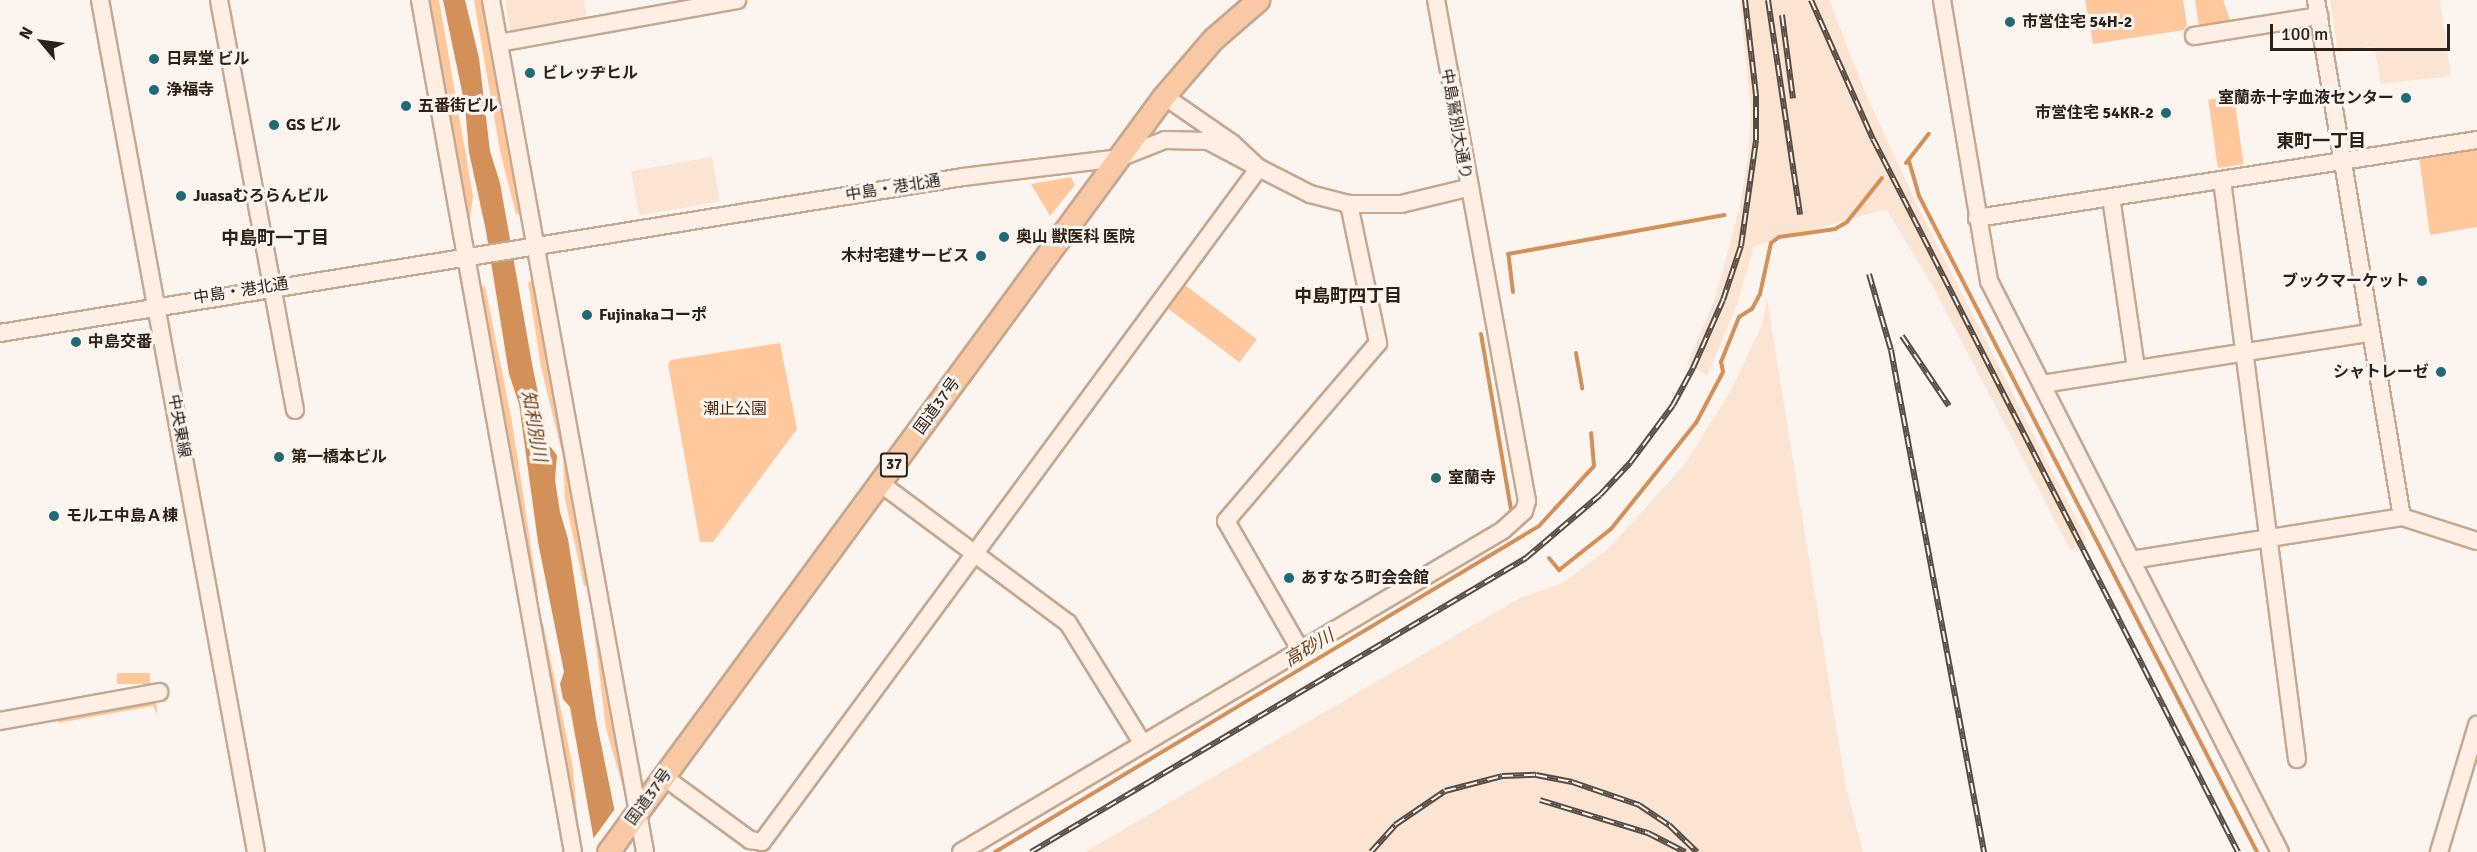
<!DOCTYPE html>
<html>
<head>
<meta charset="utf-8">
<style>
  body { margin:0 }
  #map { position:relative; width:2477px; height:852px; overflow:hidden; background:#fbf4ef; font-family:Signika,"Noto Sans JP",sans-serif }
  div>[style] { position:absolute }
  .built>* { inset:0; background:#fce4d2; transform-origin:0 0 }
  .green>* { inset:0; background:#fec79c; transform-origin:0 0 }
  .water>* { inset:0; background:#d39058 }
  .pier>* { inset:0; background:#fbf4ef }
  .stream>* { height:4px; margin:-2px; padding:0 2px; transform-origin:2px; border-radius:2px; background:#d39058 }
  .roads { filter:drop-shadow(2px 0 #c6a78f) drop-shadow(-2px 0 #c6a78f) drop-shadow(0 2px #c6a78f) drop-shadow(0 -2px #c6a78f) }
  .secondary>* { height:16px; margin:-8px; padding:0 8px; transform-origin:8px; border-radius:8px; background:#fdefe4 }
  .highway>* { height:21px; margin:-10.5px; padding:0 10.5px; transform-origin:10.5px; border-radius:10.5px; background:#f8c9a4 }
  .rail>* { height:6px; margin-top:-3px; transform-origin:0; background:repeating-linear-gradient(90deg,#fbf4ef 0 11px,#574c43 0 22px); box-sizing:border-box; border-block:2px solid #574c43 }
  .dots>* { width:16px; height:16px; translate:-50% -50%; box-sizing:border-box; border:3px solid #fbf4ef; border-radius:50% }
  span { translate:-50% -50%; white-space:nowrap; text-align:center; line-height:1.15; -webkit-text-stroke:6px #fbf4ef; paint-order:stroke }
  .shield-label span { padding:2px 4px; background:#fbf4ef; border:2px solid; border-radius:4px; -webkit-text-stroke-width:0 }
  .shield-label { font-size:15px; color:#2c2017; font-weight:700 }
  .poi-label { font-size:16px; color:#2c2017; font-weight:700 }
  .left { translate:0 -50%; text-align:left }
  .right { translate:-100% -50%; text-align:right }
  .street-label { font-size:16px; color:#2c2017 }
  .park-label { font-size:16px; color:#472b13 }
  .neighbourhood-label { font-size:18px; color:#2c2017; font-weight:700 }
  .water-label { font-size:18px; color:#6e4117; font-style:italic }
  .north { position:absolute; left:12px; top:12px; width:60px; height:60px; -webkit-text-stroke:4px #fbf4ef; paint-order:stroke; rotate:299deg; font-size:16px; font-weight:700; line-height:24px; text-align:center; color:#2c2017 }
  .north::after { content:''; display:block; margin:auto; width:21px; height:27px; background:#2c2017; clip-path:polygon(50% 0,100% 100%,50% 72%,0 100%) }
  .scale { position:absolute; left:2270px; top:24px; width:180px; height:27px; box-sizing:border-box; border:3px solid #2c2017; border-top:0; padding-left:8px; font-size:18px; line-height:21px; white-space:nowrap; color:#2c2017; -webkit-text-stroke:4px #fbf4ef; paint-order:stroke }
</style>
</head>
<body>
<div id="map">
  <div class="built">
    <i style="clip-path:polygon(505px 0,584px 0,587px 17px,510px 31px)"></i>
    <i style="clip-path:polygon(1740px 0,1829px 0,1867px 97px,1918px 207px,2087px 540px,2071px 551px,1931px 283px,1886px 209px,1754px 246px,1737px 305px,1707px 376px,1687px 364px,1715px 299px,1739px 210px,1748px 157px,1751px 111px)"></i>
    <i style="clip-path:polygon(2330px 0,2440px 0,2451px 76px,2381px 84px,2374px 46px,2338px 52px)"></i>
    <i style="left:712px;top:157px;width:45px;height:82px;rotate:80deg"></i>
    <i style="clip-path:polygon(1767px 299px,1846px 787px,1863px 852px,1085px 852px,1518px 599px,1563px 583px,1609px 548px,1685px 464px,1731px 390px,1762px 325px)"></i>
  </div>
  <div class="green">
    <i style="clip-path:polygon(428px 0,439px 0,473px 196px,470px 219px,466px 217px)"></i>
    <i style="clip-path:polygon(474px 0,485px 0,521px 214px,516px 214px,500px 151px)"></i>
    <i style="clip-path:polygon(2085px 0,2183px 0,2187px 25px,2184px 30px,2093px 44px)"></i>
    <i style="clip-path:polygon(2195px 0,2223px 0,2231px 23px,2199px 26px)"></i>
    <i style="left:2234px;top:96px;width:69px;height:26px;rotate:82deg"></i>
    <i style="clip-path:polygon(2477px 149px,2477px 227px,2430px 235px,2419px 157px)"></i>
    <i style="clip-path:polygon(1071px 177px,1075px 185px,1050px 216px,1031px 184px)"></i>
    <i style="clip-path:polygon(536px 280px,591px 585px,584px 586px,565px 499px,563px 457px,541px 367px,528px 282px)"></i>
    <i style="left:1185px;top:285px;width:90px;height:29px;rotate:37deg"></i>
    <i style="clip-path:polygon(485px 286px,512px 422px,538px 593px,533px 593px,478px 288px)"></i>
    <i style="clip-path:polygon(780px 343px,797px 429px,713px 542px,700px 542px,668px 364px,671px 360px)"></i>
    <i style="clip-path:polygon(592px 614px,627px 787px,624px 791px,606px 728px)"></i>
    <i style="clip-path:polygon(543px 623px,573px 768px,580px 849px,539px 626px)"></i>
    <i style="left:150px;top:673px;width:11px;height:33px;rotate:90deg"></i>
    <i style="clip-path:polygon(156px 702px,158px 715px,153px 706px,58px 723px,58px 719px)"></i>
  </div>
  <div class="water">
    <i style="clip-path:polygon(443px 0,465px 0,479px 58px,490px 151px,500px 183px,533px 369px,549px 445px,557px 455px,555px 480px,560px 512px,568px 539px,596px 719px,623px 852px,596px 852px,570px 707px,563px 699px,560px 684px,564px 672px,538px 542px,519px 404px,509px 374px,486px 231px,469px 152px,465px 106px)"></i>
  </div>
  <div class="pier">
    <i style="clip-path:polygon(617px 806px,626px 852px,593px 852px,591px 842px)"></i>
  </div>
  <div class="stream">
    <i style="left:1909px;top:161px;width:36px;rotate:74deg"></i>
    <i style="left:1919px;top:196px;width:738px;rotate:62.74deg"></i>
    <i style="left:1906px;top:163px;width:37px;rotate:-52deg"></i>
    <i style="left:1513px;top:292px;width:38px;rotate:-97deg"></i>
    <i style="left:1508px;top:254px;width:220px;rotate:-10.2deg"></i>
    <i style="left:1481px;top:334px;width:178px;rotate:80.3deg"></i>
    <i style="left:1576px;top:353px;width:36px;rotate:80deg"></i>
    <i style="left:1549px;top:558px;width:16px;rotate:50deg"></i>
    <i style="left:1559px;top:570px;width:66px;rotate:-38.3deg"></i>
    <i style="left:1611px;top:529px;width:136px;rotate:-51.3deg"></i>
    <i style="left:1696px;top:423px;width:58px;rotate:-62.1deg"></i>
    <i style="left:1723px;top:372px;width:10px;rotate:-101deg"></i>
    <i style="left:1721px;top:362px;width:48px;rotate:-68.2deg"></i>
    <i style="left:1739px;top:317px;width:15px;rotate:-32deg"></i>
    <i style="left:1752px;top:309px;width:17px;rotate:-62deg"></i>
    <i style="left:1760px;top:294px;width:52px;rotate:-77.8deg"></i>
    <i style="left:1771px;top:243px;width:10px;rotate:-37deg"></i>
    <i style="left:1779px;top:237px;width:57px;rotate:-8.1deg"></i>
    <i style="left:1835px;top:229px;width:14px;rotate:-30deg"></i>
    <i style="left:1847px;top:222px;width:56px;rotate:-51.5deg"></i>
    <i style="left:995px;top:852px;width:634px;rotate:-30.93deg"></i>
    <i style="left:1539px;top:526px;width:81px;rotate:-47.5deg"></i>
    <i style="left:1594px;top:466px;width:33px;rotate:-95deg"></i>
  </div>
  <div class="roads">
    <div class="secondary">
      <i style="left:100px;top:0;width:866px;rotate:79.62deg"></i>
      <i style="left:219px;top:0;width:417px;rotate:79.5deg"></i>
      <i style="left:420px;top:0;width:866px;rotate:79.82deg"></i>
      <i style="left:491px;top:0;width:866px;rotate:79.75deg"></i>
      <i style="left:1942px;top:0;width:285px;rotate:80.5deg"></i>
      <i style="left:1989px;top:281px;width:641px;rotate:63deg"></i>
      <i style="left:2316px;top:0;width:524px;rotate:80.56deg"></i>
      <i style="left:2194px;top:36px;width:127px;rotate:-9.1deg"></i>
      <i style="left:499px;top:43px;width:242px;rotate:-10.2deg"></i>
      <i style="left:1164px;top:96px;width:83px;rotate:34.7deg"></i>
      <i style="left:1232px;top:143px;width:37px;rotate:43deg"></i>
      <i style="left:1259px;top:168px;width:57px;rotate:27deg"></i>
      <i style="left:1310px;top:194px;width:40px;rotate:14.4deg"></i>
      <i style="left:1349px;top:204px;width:52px"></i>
      <i style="left:1401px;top:204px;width:68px;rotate:-13.6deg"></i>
      <i style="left:2222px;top:180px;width:584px;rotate:82.62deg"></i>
      <i style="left:2111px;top:197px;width:174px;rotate:81.7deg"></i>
      <i style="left:1977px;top:218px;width:506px;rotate:-8.87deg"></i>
      <i style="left:0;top:333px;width:976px;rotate:-9.2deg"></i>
      <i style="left:963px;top:177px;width:157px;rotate:-6.9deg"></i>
      <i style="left:1119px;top:158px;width:49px;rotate:-21.4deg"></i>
      <i style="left:1165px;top:140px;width:43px;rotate:1.3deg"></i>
      <i style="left:1208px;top:141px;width:58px;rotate:27.9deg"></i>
      <i style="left:2042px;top:384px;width:331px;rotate:-8.9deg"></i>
      <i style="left:880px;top:483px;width:234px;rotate:36.7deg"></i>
      <i style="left:1068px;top:623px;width:142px;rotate:58.2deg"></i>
      <i style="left:2131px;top:560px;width:274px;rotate:-9deg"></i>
      <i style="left:2402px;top:517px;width:79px;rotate:17.7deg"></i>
      <i style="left:1301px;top:651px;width:150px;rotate:-120deg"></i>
      <i style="left:1226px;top:521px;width:234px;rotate:-49.5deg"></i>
      <i style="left:1378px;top:343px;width:142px;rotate:-101.8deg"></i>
      <i style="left:0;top:721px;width:162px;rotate:-10.3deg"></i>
      <i style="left:664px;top:777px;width:107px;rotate:36.2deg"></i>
      <i style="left:750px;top:840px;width:12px;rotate:9deg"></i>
      <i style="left:762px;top:842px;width:837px;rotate:-53.6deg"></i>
      <i style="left:961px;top:852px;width:630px;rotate:-30.71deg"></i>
      <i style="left:1503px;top:530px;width:28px;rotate:-42deg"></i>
      <i style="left:1524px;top:511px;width:10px;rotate:-73deg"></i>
      <i style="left:1527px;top:501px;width:509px;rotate:-100.29deg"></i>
      <i style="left:2439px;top:852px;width:133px;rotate:-73.3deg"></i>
    </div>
    <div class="highway">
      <i style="left:608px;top:852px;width:938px;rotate:-53.67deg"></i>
      <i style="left:1164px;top:96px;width:75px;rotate:-49.3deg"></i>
      <i style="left:1213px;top:39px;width:60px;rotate:-40.9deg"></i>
    </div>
  </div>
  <div class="rail">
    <i style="left:1768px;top:0;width:217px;rotate:81.5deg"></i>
    <i style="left:1811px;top:0;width:152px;rotate:66deg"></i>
    <i style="left:1873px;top:139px;width:801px;rotate:62.89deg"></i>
    <i style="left:1782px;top:15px;width:84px;rotate:82.5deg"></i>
    <i style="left:1869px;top:274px;width:79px;rotate:73.9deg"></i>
    <i style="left:1891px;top:350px;width:511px;rotate:79.5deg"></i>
    <i style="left:1902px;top:336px;width:84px;rotate:56.1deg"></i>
    <i style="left:1540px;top:800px;width:113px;rotate:17deg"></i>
    <i style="left:1648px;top:833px;width:42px;rotate:27.2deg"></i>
    <i style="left:1031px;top:852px;width:576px;rotate:-30.71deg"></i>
    <i style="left:1526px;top:558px;width:97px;rotate:-40.4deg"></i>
    <i style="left:1600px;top:495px;width:44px;rotate:-46.8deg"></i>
    <i style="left:1630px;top:463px;width:72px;rotate:-53.4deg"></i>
    <i style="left:1673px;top:405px;width:42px;rotate:-61.6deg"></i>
    <i style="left:1693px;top:368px;width:74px;rotate:-66.2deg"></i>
    <i style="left:1723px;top:300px;width:57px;rotate:-71.6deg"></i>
    <i style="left:1741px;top:246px;width:107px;rotate:-81.9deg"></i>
    <i style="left:1756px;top:140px;width:45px;rotate:-90deg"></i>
    <i style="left:1756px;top:95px;width:96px;rotate:-96.6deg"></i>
    <i style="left:1371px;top:852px;width:36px;rotate:-48deg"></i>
    <i style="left:1395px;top:825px;width:60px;rotate:-34.2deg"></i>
    <i style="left:1445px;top:791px;width:59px;rotate:-14.7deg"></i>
    <i style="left:1502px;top:776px;width:34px;rotate:-2deg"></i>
    <i style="left:1536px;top:775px;width:37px;rotate:11deg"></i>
    <i style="left:1572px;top:782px;width:71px;rotate:18.9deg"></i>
    <i style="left:1639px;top:805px;width:36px;rotate:34deg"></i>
    <i style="left:1669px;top:825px;width:39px;rotate:44deg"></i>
  </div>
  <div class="dots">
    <i style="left:2010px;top:22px;background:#216a75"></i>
    <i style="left:154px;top:59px;background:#216a75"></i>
    <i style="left:530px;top:73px;background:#216a75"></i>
    <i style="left:154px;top:90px;background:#216a75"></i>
    <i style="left:2406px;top:98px;background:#216a75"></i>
    <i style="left:406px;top:106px;background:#216a75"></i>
    <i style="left:2166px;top:113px;background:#216a75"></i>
    <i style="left:274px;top:125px;background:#216a75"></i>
    <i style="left:181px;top:196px;background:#216a75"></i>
    <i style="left:1004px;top:237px;background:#216a75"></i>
    <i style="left:981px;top:256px;background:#216a75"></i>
    <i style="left:2422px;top:281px;background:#216a75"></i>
    <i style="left:587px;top:315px;background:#216a75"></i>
    <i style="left:76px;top:342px;background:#216a75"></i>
    <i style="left:2441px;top:372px;background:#216a75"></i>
    <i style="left:279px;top:457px;background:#216a75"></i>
    <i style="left:1436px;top:478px;background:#216a75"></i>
    <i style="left:54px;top:516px;background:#216a75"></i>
    <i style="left:1289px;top:578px;background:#216a75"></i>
  </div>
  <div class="shield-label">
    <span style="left:894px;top:465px">37</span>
  </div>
  <div class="poi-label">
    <span class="left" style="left:2022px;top:22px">市営住宅 54H-2</span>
    <span class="left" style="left:166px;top:59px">日昇堂 ビル</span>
    <span class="left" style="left:542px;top:73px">ビレッヂヒル</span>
    <span class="left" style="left:166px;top:90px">浄福寺</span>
    <span class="right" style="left:2394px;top:98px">室蘭赤十字血液センター</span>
    <span class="left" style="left:418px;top:106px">五番街ビル</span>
    <span class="right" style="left:2154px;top:113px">市営住宅 54KR-2</span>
    <span class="left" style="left:286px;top:125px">GS ビル</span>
    <span class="left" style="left:193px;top:196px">Juasaむろらんビル</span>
    <span class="left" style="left:1016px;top:237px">奥山 獣医科 医院</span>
    <span class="right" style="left:969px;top:256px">木村宅建サービス</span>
    <span class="right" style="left:2410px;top:281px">ブックマーケット</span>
    <span class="left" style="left:599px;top:315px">Fujinakaコーポ</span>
    <span class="left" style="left:88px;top:342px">中島交番</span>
    <span class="right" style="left:2429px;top:372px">シャトレーゼ</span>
    <span class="left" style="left:291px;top:457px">第一橋本ビル</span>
    <span class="left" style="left:1448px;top:478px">室蘭寺</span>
    <span class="left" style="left:66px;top:516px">モルエ中島Ａ棟</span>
    <span class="left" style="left:1301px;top:578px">あすなろ町会会館</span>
  </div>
  <div class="street-label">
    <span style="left:1456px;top:124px;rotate:80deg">中島鷲別大通り</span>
    <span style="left:893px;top:188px;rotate:-9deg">中島・港北通</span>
    <span style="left:241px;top:291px;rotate:-9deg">中島・港北通</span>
    <span style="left:937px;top:406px;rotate:-54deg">国道37号</span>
    <span style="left:179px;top:426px;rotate:80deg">中央東線</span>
    <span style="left:649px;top:797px;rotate:-54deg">国道37号</span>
  </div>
  <div class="park-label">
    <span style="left:735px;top:409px">潮止公園</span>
  </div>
  <div class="neighbourhood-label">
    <span style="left:2321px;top:141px">東町一丁目</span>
    <span style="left:275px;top:238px">中島町一丁目</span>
    <span style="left:1348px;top:296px">中島町四丁目</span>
  </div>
  <div class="water-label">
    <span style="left:534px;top:426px;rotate:80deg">知利別川</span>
    <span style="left:1309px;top:648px;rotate:-31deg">高砂川</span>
  </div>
  <div class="north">N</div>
  <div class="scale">100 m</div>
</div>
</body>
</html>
